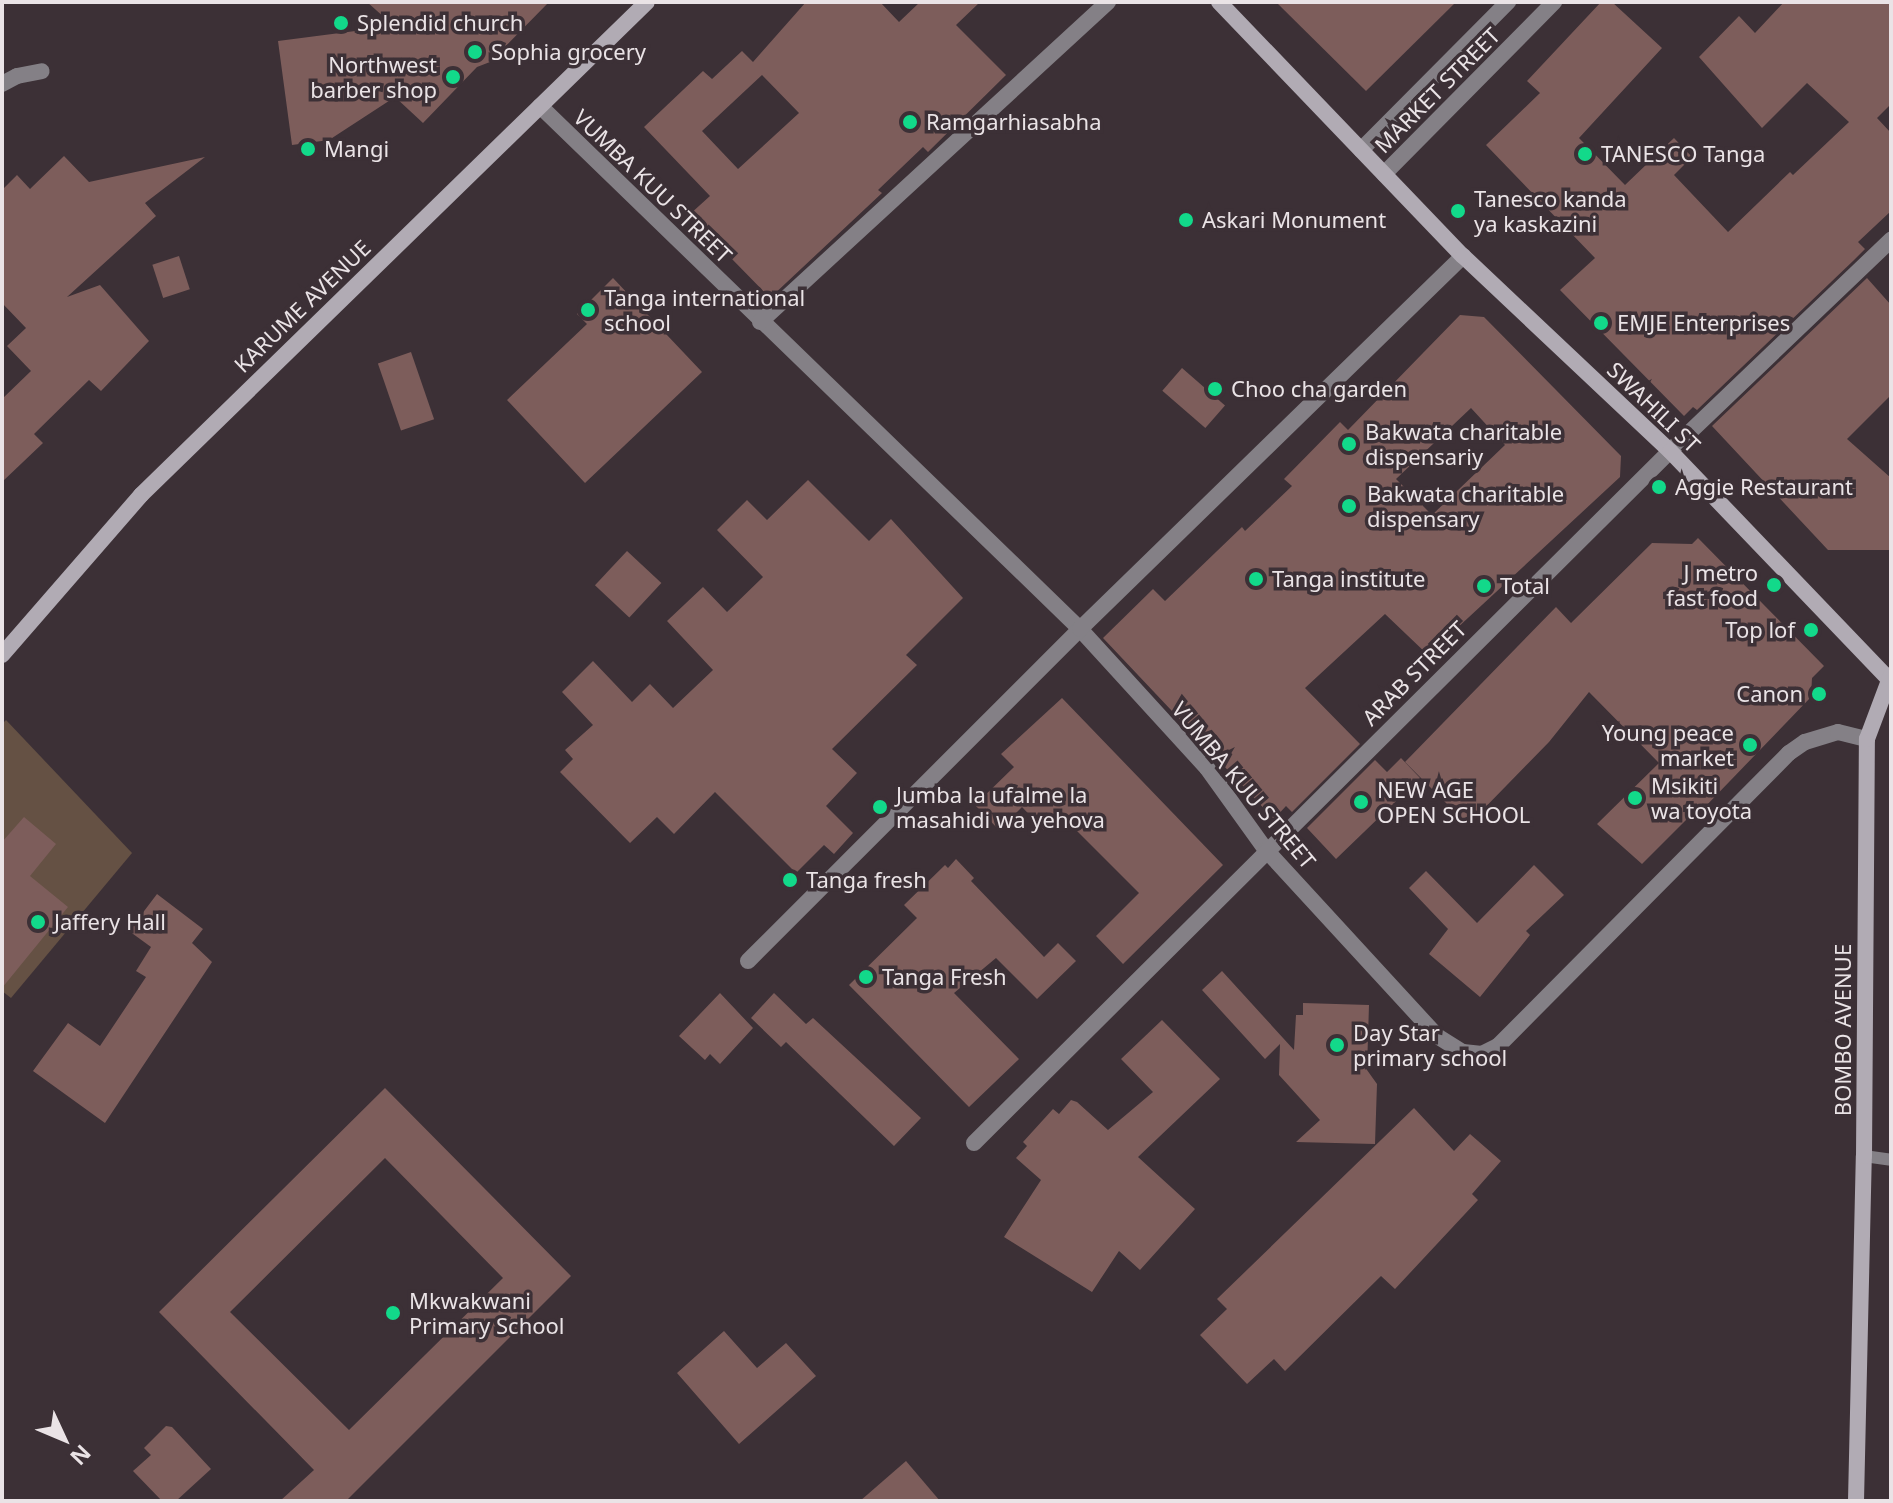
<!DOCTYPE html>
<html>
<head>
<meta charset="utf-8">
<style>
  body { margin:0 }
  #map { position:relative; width:1893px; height:1503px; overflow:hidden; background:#3c3036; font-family:"Noto Sans",sans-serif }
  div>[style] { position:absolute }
  .green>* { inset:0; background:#655144 }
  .building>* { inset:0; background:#7d5d5b; transform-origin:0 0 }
  .lane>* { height:12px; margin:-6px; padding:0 6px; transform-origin:6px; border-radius:6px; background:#848086 }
  .street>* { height:16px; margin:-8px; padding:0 8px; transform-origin:8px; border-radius:8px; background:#848086 }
  .secondary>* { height:16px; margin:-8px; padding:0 8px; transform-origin:8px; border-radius:8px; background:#b1abb4 }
  .dots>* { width:22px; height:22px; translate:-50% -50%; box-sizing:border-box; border:4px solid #3c3036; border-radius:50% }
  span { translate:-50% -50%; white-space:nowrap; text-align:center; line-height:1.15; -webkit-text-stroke:7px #3c3036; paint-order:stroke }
  .poi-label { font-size:22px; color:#eae3e6 }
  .left { translate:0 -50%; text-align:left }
  .right { translate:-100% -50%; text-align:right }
  .street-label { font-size:22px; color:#eae3e6 }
  .frame { position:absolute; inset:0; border:4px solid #eae3e6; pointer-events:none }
  .north { position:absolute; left:24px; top:1399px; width:80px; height:80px; -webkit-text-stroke:6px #3c3036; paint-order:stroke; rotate:134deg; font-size:22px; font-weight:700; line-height:32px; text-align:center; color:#eae3e6 }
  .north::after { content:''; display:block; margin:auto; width:28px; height:36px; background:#eae3e6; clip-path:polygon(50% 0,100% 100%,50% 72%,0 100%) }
</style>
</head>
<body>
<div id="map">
  <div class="green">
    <i style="clip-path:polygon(6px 720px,132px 853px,11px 998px,2px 991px,2px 724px)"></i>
  </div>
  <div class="building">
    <i style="clip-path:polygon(367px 2px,549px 2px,490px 62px,477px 67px,423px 123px,395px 97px,329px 140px,292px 145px,278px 41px,394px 26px)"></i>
    <i style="clip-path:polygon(evenodd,806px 2px,880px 2px,899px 22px,920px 2px,980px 2px,956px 25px,1006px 75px,928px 152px,923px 147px,878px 190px,882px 193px,770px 298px,689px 215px,710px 196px,644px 127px,703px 71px,712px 79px,742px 51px,753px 62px,806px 2px,762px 75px,799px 113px,738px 169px,702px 131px,762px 75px)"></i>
    <i style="clip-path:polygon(1276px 2px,1456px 2px,1366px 91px)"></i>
    <i style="clip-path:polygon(1601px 2px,1612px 2px,1662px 48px,1579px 138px,1625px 185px,1674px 138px,1692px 157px,1674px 175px,1728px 232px,1790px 172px,1793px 175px,1849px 122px,1807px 83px,1762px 128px,1699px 57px,1739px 16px,1755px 33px,1784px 2px,1891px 2px,1891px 104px,1877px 118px,1891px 133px,1891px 211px,1858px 242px,1865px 249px,1853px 261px,1697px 410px,1693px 407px,1684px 416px,1560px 290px,1595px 258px,1486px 145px,1540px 93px,1527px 81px)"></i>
    <i style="clip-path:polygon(64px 156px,89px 182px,205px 157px,145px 203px,156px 216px,67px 297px,100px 285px,149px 341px,101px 391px,89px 380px,34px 434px,43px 443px,2px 482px,2px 399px,31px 371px,7px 346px,26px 328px,2px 303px,2px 190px,17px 175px,30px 189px)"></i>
    <i style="left:179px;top:256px;width:35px;height:28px;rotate:72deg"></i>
    <i style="clip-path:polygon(613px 278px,702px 372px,585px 483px,507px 400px,587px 324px,577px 314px)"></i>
    <i style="clip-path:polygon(1867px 278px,1891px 305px,1891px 395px,1847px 439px,1891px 478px,1891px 550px,1828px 550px,1712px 426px)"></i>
    <i style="clip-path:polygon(evenodd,1460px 315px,1484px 317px,1621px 456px,1620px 477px,1428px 655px,1385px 614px,1305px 688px,1360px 744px,1292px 812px,1286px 806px,1274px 819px,1103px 638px,1153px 589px,1165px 601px,1242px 527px,1245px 531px,1292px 486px,1284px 479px,1340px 422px,1348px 430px,1460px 315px,1471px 408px,1505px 445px,1432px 515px,1396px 479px,1471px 408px)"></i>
    <i style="left:411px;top:352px;width:71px;height:35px;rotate:71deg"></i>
    <i style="left:1182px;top:368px;width:57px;height:30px;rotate:41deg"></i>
    <i style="clip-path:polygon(808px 480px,869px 541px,891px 519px,963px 598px,906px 655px,917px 665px,832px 749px,857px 773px,826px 806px,853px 833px,834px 854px,824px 845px,796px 873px,715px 792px,674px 834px,657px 817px,630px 843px,560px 772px,573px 759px,565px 750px,593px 725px,562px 692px,593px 661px,632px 702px,650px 684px,673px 708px,713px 670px,667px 621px,703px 587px,727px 612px,763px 577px,717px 530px,747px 500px,767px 520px)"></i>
    <i style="clip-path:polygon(1698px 538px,1824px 666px,1812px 678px,1811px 697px,1703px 809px,1700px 806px,1642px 864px,1597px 824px,1659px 763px,1589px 692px,1549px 742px,1468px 825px,1405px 762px,1556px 607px,1571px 623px,1652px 543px,1692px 544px)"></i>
    <i style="left:627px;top:551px;width:47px;height:47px;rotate:43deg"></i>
    <i style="clip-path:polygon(1062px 698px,1223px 865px,1123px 964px,1096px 936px,1139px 893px,1060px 814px,1044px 830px,1022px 807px,999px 830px,975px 805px,1014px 767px,1001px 754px)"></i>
    <i style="clip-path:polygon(1401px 758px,1420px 778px,1336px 859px,1307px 828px,1375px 760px,1387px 772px)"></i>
    <i style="clip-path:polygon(24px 817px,56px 844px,30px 876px,68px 907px,2px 988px,2px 842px)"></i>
    <i style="clip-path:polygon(956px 859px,974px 878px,971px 881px,1044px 957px,1058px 943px,1076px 961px,1037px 999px,996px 958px,954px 993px,1019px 1059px,969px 1107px,849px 985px,917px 918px,904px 905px,945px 865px,948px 868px)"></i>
    <i style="clip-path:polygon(1534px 865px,1564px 895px,1526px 931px,1530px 935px,1480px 997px,1429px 954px,1448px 929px,1409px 888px,1426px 871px,1477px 923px)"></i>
    <i style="clip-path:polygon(157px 894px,203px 929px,192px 943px,212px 962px,105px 1123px,33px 1071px,68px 1023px,100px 1046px,146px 977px,136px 971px,151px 947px,129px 931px)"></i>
    <i style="clip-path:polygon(1222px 971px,1294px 1050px,1296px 1015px,1303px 1015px,1303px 1003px,1369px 1005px,1367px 1070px,1377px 1084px,1375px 1144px,1296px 1142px,1320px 1120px,1279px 1075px,1280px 1044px,1265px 1059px,1202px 990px)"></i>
    <i style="clip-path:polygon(720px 993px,753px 1028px,720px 1064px,710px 1054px,705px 1060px,679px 1036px)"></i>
    <i style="clip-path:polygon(774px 993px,806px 1024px,813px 1018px,921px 1118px,894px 1146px,786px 1042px,781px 1047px,751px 1018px)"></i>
    <i style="clip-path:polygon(1162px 1020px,1220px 1079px,1138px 1157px,1195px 1209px,1140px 1270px,1119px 1251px,1092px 1292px,1004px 1237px,1041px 1180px,1016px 1158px,1027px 1146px,1023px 1142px,1053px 1109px,1059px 1114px,1071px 1100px,1077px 1102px,1108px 1130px,1153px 1092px,1121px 1059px)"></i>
    <i style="clip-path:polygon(evenodd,385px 1088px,571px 1276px,346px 1501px,280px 1501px,314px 1470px,159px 1312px,385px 1088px,385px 1158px,503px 1278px,349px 1430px,230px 1312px,385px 1158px)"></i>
    <i style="clip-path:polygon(1414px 1108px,1454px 1151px,1470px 1134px,1501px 1161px,1472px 1194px,1478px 1200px,1395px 1289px,1381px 1276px,1285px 1371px,1274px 1359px,1247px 1384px,1200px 1335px,1227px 1309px,1217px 1299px)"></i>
    <i style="clip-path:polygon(724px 1331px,757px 1368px,786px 1343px,816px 1376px,739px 1444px,677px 1373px)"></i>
    <i style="clip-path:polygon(166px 1426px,172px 1427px,211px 1469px,176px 1501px,162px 1501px,133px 1471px,151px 1455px,144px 1448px)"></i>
    <i style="clip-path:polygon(906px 1461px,940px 1501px,860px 1501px)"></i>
  </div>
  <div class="lane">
    <i style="left:1864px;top:1156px;width:27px;rotate:8deg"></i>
  </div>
  <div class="street">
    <i style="left:2px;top:84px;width:17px;rotate:-28deg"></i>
    <i style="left:17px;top:76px;width:25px;rotate:-11deg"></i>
    <i style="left:540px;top:106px;width:752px;rotate:44.08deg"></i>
    <i style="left:1080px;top:629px;width:188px;rotate:47.6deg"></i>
    <i style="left:1207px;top:768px;width:101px;rotate:54.3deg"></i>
    <i style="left:1266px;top:850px;width:253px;rotate:47.4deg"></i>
    <i style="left:1437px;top:1036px;width:31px;rotate:32deg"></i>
    <i style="left:1463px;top:1052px;width:19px;rotate:6deg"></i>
    <i style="left:1482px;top:1054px;width:18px;rotate:-27deg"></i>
    <i style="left:1498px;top:1046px;width:413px;rotate:-45.2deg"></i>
    <i style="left:1789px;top:753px;width:19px;rotate:-35deg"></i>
    <i style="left:1805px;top:742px;width:34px;rotate:-17deg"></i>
    <i style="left:1838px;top:732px;width:30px;rotate:14deg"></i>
    <i style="left:1361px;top:150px;width:209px;rotate:-45.2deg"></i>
    <i style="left:1384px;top:174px;width:242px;rotate:-45.3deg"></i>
    <i style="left:760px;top:322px;width:473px;rotate:-42.6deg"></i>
    <i style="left:748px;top:961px;width:470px;rotate:-45deg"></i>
    <i style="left:1080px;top:629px;width:535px;rotate:-44.24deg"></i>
    <i style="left:974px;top:1143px;width:981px;rotate:-44.83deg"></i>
    <i style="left:1670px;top:451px;width:306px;rotate:-43.7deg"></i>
  </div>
  <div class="secondary">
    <i style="left:1219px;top:2px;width:352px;rotate:46.2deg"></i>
    <i style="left:1463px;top:256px;width:284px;rotate:43.3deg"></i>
    <i style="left:1670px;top:451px;width:315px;rotate:46.2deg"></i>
    <i style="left:2px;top:655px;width:212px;rotate:-49deg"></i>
    <i style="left:141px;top:495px;width:706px;rotate:-44.25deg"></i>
    <i style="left:1856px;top:1501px;width:345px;rotate:-88.7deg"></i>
    <i style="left:1864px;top:1156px;width:417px;rotate:-89.6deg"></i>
    <i style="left:1867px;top:739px;width:68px;rotate:-69.4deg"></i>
  </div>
  <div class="dots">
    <i style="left:341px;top:23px;background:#12d98a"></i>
    <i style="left:475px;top:52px;background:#12d98a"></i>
    <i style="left:453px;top:77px;background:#12d98a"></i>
    <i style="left:910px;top:122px;background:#12d98a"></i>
    <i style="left:308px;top:149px;background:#12d98a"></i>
    <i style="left:1585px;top:154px;background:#12d98a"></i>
    <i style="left:1458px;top:211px;background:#12d98a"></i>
    <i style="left:1186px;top:220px;background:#12d98a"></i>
    <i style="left:588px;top:310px;background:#12d98a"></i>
    <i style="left:1601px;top:323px;background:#12d98a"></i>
    <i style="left:1215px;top:389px;background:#12d98a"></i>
    <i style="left:1349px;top:444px;background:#12d98a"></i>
    <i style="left:1659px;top:487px;background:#12d98a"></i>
    <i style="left:1349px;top:506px;background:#12d98a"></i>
    <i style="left:1256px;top:579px;background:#12d98a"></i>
    <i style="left:1774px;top:585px;background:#12d98a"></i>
    <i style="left:1484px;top:586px;background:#12d98a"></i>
    <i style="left:1811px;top:630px;background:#12d98a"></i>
    <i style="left:1819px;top:694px;background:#12d98a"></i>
    <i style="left:1750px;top:745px;background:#12d98a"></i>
    <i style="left:1635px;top:798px;background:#12d98a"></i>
    <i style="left:1361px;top:802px;background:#12d98a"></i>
    <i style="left:880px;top:807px;background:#12d98a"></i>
    <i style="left:790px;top:880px;background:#12d98a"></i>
    <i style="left:38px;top:922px;background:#12d98a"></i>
    <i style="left:866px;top:977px;background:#12d98a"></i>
    <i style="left:1337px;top:1045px;background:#12d98a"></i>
    <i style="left:393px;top:1313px;background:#12d98a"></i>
  </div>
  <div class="poi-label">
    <span class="left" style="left:357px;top:23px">Splendid church</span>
    <span class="left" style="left:491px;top:52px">Sophia grocery</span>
    <span class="right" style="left:437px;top:77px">Northwest<br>barber shop</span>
    <span class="left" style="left:926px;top:122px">Ramgarhiasabha</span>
    <span class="left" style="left:324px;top:149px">Mangi</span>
    <span class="left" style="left:1601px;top:154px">TANESCO Tanga</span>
    <span class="left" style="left:1474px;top:211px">Tanesco kanda<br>ya kaskazini</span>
    <span class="left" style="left:1202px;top:220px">Askari Monument</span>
    <span class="left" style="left:604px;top:310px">Tanga international<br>school</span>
    <span class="left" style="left:1617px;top:323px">EMJE Enterprises</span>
    <span class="left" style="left:1231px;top:389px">Choo cha garden</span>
    <span class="left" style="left:1365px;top:444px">Bakwata charitable<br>dispensariy</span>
    <span class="left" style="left:1675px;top:487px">Aggie Restaurant</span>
    <span class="left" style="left:1367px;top:506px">Bakwata charitable<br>dispensary</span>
    <span class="right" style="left:1758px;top:585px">J metro<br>fast food</span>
    <span class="left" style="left:1272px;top:579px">Tanga institute</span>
    <span class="left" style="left:1500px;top:586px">Total</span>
    <span class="right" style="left:1795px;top:630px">Top lof</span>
    <span class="right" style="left:1803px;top:694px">Canon</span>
    <span class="right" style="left:1734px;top:745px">Young peace<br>market</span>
    <span class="left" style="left:1651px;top:798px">Msikiti<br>wa toyota</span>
    <span class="left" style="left:1377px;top:802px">NEW AGE<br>OPEN SCHOOL</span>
    <span class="left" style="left:896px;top:807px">Jumba la ufalme la<br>masahidi wa yehova</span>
    <span class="left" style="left:806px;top:880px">Tanga fresh</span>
    <span class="left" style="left:54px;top:922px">Jaffery Hall</span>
    <span class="left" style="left:882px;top:977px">Tanga Fresh</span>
    <span class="left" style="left:1353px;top:1045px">Day Star<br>primary school</span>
    <span class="left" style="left:409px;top:1313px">Mkwakwani<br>Primary School</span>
  </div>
  <div class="street-label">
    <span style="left:1437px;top:90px;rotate:-45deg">MARKET STREET</span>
    <span style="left:653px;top:186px;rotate:44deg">VUMBA KUU STREET</span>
    <span style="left:302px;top:306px;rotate:-44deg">KARUME AVENUE</span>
    <span style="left:1654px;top:407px;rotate:44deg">SWAHILI ST</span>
    <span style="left:1414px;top:673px;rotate:-45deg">ARAB STREET</span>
    <span style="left:1244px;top:785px;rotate:50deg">VUMBA KUU STREET</span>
    <span style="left:1843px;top:1030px;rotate:-90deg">BOMBO AVENUE</span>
  </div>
  <div class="frame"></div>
  <div class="north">N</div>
</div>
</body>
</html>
